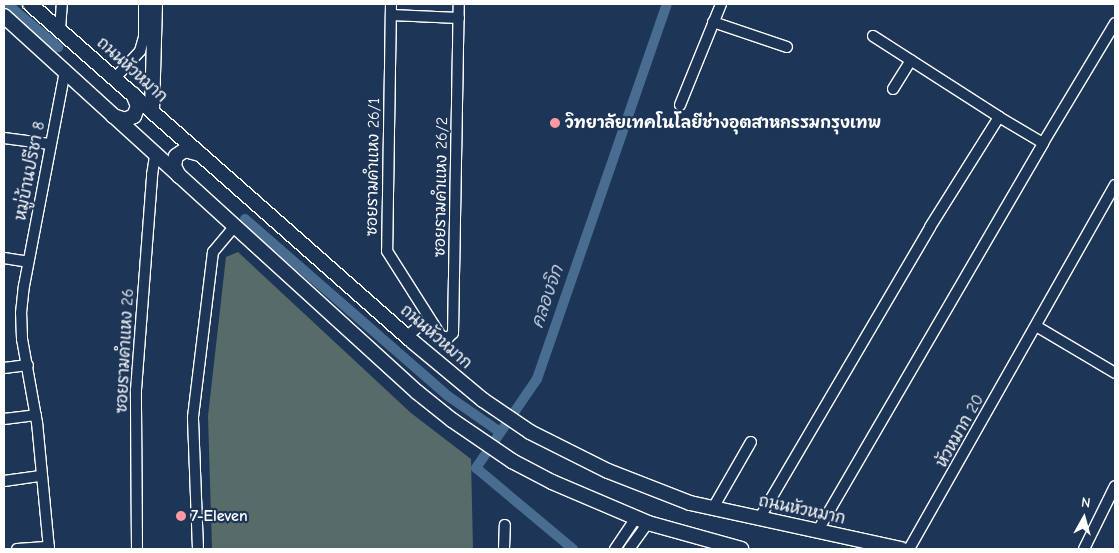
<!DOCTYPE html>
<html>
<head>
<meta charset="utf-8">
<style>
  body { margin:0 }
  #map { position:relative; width:1119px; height:553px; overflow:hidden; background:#1d3557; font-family:"Comic Neue","Playpen Sans Thai",sans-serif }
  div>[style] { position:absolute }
  .green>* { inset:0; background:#576c68 }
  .canal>* { height:10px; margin:-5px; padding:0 5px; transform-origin:5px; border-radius:5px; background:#496d90 }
  .roads { filter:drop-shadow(1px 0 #fff) drop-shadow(-1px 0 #fff) drop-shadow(0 1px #fff) drop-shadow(0 -1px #fff) }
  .street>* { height:10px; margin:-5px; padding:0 5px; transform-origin:5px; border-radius:5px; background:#1d3557 }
  .secondary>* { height:14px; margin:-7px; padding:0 7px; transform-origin:7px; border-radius:7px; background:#1d3557 }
  .dots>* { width:14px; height:14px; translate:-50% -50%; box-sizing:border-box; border:2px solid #1d3557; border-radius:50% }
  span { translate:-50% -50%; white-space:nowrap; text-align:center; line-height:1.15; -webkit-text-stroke:4.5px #1d3557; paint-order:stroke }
  .street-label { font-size:16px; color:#fff }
  .poi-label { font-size:16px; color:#fff; font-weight:700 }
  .left { translate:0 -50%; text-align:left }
  .water-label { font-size:18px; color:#b6c5d3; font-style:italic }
  .frame { position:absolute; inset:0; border:5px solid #fff; pointer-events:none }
  .north { position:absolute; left:1059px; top:493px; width:50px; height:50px; -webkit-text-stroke:4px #1d3557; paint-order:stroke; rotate:7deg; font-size:14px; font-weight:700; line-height:20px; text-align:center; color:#fff }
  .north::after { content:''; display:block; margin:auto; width:18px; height:22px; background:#fff; clip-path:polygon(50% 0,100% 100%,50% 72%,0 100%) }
</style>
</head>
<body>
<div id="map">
  <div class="green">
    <i style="clip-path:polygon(238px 252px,411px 413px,471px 459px,473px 549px,212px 549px,208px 416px,226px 257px)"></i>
  </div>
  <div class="canal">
    <i style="left:7px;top:4px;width:67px;rotate:40.1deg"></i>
    <i style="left:245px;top:219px;width:269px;rotate:41.1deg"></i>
    <i style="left:448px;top:396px;width:63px;rotate:34.7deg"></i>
    <i style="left:573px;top:549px;width:126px;rotate:-140.1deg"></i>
    <i style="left:476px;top:468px;width:108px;rotate:-55.6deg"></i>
    <i style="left:537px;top:379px;width:397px;rotate:-70.9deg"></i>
  </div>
  <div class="roads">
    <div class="street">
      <i style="left:391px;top:4px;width:247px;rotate:90.9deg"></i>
      <i style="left:387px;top:251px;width:101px;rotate:57.6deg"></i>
      <i style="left:441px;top:336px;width:7px;rotate:16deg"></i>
      <i style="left:448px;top:338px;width:7px;rotate:-45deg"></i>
      <i style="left:453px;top:333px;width:329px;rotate:-89deg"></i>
      <i style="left:391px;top:15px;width:68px;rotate:2.5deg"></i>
      <i style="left:713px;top:22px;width:78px;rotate:18.7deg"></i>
      <i style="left:60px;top:30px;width:26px;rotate:-86deg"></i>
      <i style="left:873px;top:36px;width:150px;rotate:32.7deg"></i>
      <i style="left:999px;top:117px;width:51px;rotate:30.6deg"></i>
      <i style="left:1043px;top:143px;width:140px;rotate:-59deg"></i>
      <i style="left:115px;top:78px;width:37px;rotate:-47deg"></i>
      <i style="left:140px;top:51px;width:15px;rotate:-74deg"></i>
      <i style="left:144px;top:37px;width:33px;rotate:-90deg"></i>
      <i style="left:893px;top:89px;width:34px;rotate:-58deg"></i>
      <i style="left:680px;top:105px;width:109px;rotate:-67.9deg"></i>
      <i style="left:4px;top:138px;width:46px;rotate:7.4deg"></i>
      <i style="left:4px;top:258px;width:24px;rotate:9deg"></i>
      <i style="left:1036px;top:326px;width:92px;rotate:30.7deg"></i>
      <i style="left:407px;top:336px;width:28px;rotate:-39deg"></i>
      <i style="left:4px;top:368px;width:24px;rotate:-7deg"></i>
      <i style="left:4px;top:419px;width:32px;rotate:-7deg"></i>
      <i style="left:4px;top:481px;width:37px;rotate:-8deg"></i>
      <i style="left:713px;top:508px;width:76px;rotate:-60.1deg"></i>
      <i style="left:759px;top:519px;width:338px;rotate:-59.6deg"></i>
      <i style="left:930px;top:227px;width:130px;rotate:-57.9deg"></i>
      <i style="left:817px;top:532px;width:450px;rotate:-59.8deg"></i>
      <i style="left:17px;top:549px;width:32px;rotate:-4deg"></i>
      <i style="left:49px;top:549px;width:127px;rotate:-95.4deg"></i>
      <i style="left:37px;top:423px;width:85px;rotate:-100.1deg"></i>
      <i style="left:22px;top:339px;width:26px;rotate:-92deg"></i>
      <i style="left:21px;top:313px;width:27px;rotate:-84deg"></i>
      <i style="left:24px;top:286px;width:219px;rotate:-79.2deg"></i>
      <i style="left:137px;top:549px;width:159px;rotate:-90.4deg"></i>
      <i style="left:136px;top:390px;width:216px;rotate:-85.7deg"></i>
      <i style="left:152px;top:175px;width:20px;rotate:-81deg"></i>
      <i style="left:198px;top:549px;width:132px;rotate:-92.2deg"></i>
      <i style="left:193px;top:417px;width:166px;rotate:-83.1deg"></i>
      <i style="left:213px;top:252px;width:33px;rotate:-50deg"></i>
      <i style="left:504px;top:549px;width:24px;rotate:-88deg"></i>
      <i style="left:615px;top:549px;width:37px;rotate:-56deg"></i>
      <i style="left:629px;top:549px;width:32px;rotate:-54deg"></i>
      <i style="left:909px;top:549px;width:418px;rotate:-60.5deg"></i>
      <i style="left:1084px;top:549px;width:70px;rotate:-63.8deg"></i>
    </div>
    <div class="secondary">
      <i style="left:30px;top:4px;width:509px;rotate:41.42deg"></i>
      <i style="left:412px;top:341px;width:92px;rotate:39.7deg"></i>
      <i style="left:483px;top:400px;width:57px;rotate:34.2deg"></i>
      <i style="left:530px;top:432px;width:87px;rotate:26.6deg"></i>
      <i style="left:608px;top:471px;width:88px;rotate:21.3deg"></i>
      <i style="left:690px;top:503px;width:216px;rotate:12.3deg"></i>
      <i style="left:4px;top:16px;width:559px;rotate:42.32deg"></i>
      <i style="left:417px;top:392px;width:45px;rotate:38.7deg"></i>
      <i style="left:452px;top:420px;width:73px;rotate:34.3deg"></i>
      <i style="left:512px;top:461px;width:45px;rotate:27.7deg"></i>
      <i style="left:552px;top:482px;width:104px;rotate:23.1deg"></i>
      <i style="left:648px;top:523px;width:97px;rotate:15.6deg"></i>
      <i style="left:152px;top:111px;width:107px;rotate:-88.4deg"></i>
      <i style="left:113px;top:116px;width:13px;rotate:18deg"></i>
      <i style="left:125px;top:120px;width:10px;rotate:-24deg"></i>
      <i style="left:134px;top:116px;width:11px;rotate:-68deg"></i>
      <i style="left:138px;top:106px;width:13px;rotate:-113deg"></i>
      <i style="left:179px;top:176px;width:11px;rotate:-117deg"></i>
      <i style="left:174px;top:166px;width:10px;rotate:-79deg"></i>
      <i style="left:176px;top:156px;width:11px;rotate:-34deg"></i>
      <i style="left:185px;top:150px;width:16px;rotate:15deg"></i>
    </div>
  </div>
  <div class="dots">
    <i style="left:555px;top:123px;background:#ff9aa2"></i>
    <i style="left:181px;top:516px;background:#ff9aa2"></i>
  </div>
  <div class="street-label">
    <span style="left:132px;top:70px;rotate:42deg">ถนนหัวหมาก</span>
    <span style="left:373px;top:167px;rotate:-89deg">ซอยรามคำแหง 26/1</span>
    <span style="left:30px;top:171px;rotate:-79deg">หมู่บ้านปรีชา 8</span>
    <span style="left:441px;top:187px;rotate:-89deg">ซอยรามคำแหง 26/2</span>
    <span style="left:436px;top:337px;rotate:41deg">ถนนหัวหมาก</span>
    <span style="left:125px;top:351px;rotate:-87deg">ซอยรามคำแหง 26</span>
    <span style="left:960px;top:431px;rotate:-61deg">หัวหมาก 20</span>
    <span style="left:802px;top:510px;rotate:12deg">ถนนหัวหมาก</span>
  </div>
  <div class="poi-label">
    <span class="left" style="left:565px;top:123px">วิทยาลัยเทคโนโลยีช่างอุตสาหกรรมกรุงเทพ</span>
    <span class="left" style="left:191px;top:516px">7-Eleven</span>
  </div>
  <div class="water-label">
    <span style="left:548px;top:297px;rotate:-71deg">คลองจิก</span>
  </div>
  <div class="frame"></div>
  <div class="north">N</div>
</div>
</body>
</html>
